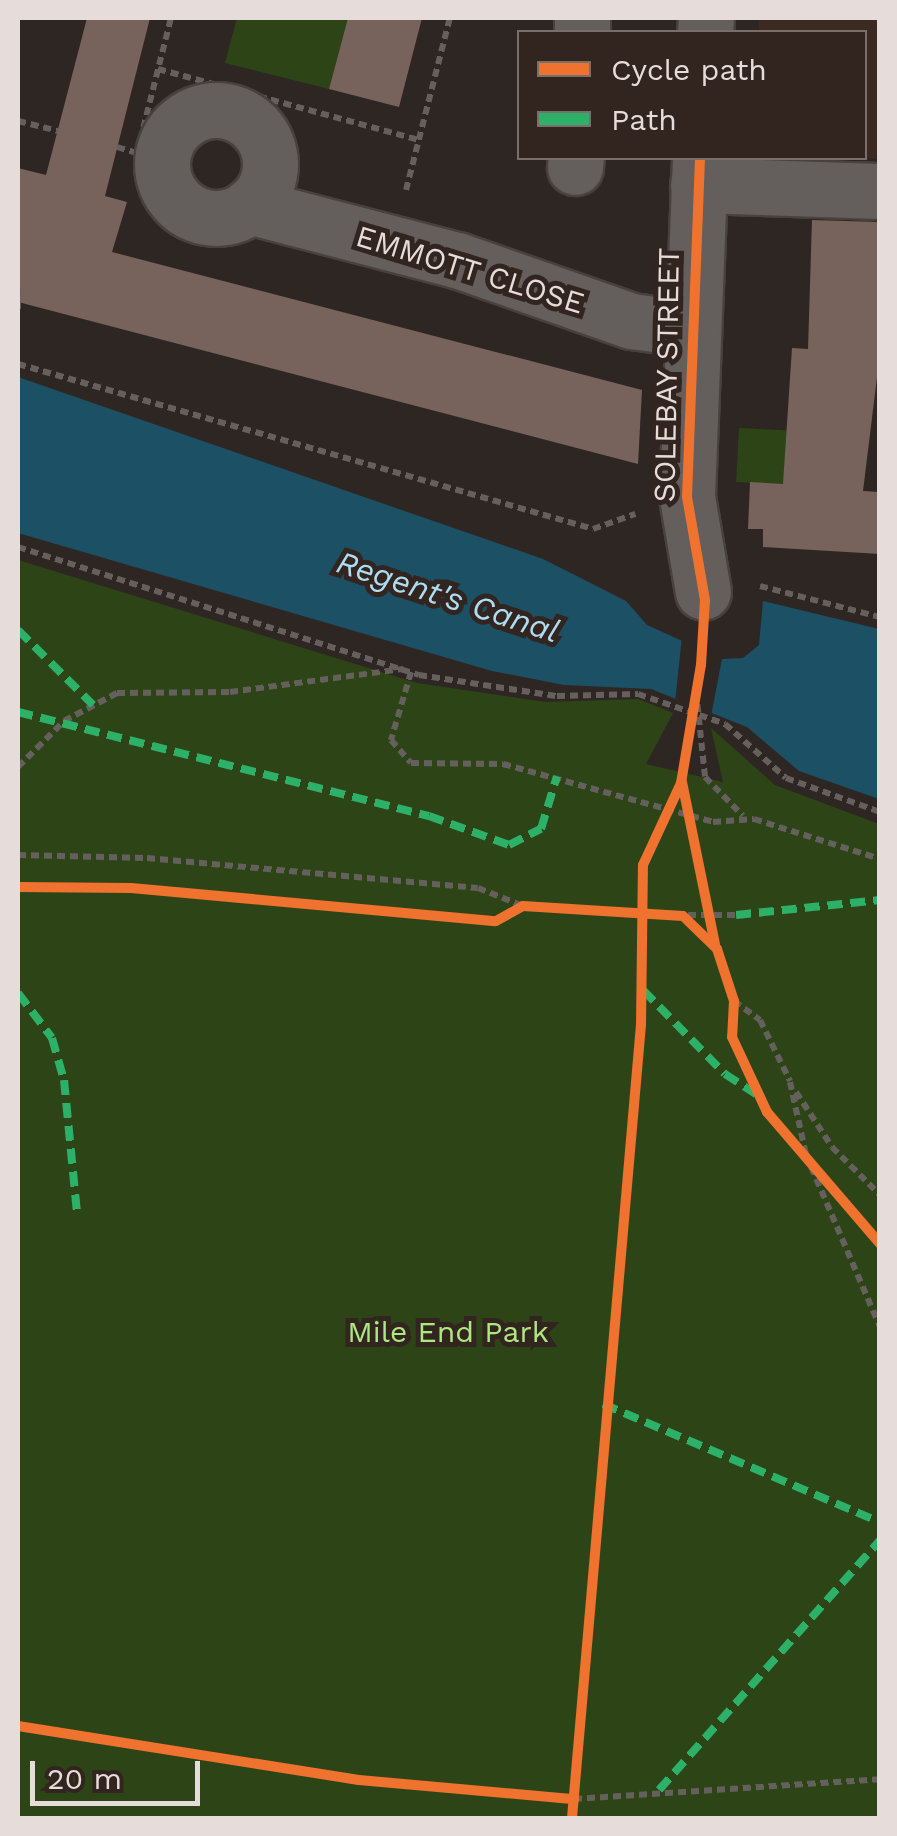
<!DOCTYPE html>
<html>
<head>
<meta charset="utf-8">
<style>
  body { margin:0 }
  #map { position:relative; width:897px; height:1836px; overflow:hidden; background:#2e2623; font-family:"Work Sans",sans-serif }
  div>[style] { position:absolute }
  .built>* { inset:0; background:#3c2922 }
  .green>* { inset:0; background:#2d4516; transform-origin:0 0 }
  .water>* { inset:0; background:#1c5165 }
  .pier>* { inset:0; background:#2e2623 }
  .building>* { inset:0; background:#77635b }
  .path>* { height:6px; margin-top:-3px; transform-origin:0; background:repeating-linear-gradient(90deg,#65605e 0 8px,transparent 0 13px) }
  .roads { filter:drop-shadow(2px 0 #48413e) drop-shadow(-2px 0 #48413e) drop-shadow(0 2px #48413e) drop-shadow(0 -2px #48413e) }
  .minor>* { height:55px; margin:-27.5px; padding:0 27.5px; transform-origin:27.5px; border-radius:27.5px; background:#645e5c }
  .minor>.ring { margin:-27.5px; padding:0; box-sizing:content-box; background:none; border:55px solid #645e5c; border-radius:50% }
  .path-bridge>* { height:6px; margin-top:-3px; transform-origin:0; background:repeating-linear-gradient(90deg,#65605e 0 8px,transparent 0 13px) }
  .quiet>* { height:8px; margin-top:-4px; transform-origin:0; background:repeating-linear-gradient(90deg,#2db169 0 15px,transparent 0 23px) }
  .cycleway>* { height:10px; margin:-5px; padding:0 5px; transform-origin:5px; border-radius:5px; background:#ef722f }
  span { translate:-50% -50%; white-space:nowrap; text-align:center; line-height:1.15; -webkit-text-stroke:10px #32241f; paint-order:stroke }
  .street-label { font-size:30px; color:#e6dcd9 }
  .park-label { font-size:30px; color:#ace780 }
  .water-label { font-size:32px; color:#adddf3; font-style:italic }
  .frame { position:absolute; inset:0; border:20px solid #e6dcd9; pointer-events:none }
  .legend { position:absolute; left:517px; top:30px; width:350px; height:130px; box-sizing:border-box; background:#32241f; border:2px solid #7a6e69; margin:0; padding:12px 18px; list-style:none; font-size:30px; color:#e6dcd9 }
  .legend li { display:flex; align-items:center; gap:20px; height:50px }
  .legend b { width:50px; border:2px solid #7a6e69 }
  .scale { position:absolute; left:30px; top:1761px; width:170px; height:45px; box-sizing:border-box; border:5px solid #e6dcd9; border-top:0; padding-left:12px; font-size:30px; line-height:35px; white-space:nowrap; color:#e6dcd9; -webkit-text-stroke:8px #32241f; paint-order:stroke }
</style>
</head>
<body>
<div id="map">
  <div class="built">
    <i style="clip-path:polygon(759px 18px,879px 18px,879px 159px,854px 158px,864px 158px,864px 32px,759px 32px)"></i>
  </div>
  <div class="green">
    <i style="clip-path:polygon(237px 18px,348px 18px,329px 89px,225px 63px)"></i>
    <i style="left:739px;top:428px;width:50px;height:54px;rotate:3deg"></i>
    <i style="clip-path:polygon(18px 560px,417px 683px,545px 702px,638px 699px,673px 713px,646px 764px,723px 782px,711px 728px,775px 785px,879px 824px,879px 1818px,18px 1818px)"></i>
  </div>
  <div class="water">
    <i style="clip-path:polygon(18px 377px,543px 559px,626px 601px,647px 625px,722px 659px,743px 658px,759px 645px,763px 601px,879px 629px,879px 799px,799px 771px,747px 727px,651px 689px,564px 685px,492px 671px,18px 533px)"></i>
  </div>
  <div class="pier">
    <i style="clip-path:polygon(682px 636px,723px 654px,711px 716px,675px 703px)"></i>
  </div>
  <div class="building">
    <i style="clip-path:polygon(87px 18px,150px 18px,105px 196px,127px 202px,112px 252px,642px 390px,638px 464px,18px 302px,18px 168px,46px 175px)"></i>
    <i style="clip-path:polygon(348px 18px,422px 18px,399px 107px,329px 89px)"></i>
    <i style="clip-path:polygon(812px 220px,880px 222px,880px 353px,863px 491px,880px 492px,880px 554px,763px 547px,763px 529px,748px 529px,750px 482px,783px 484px,792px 348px,808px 349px)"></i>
  </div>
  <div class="path">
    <i style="left:158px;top:69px;width:270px;rotate:15.2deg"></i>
    <i style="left:18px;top:121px;width:41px;rotate:14deg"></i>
    <i style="left:117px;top:147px;width:21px;rotate:17deg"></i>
    <i style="left:137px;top:153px;width:139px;rotate:-75.9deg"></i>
    <i style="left:406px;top:190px;width:178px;rotate:-75.7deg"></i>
    <i style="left:18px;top:288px;width:22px;rotate:90deg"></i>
    <i style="left:18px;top:364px;width:598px;rotate:16.01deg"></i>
    <i style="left:593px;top:529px;width:45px;rotate:-19.7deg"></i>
    <i style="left:18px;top:547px;width:421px;rotate:17.7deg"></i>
    <i style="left:419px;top:675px;width:140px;rotate:8.7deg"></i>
    <i style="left:557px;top:696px;width:81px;rotate:-1.4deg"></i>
    <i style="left:638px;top:694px;width:92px;rotate:19deg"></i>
    <i style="left:725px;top:724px;width:81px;rotate:41.5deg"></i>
    <i style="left:786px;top:778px;width:100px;rotate:19.9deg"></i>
    <i style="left:760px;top:586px;width:124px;rotate:14.5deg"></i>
    <i style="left:411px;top:672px;width:71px;rotate:106.4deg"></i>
    <i style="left:391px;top:740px;width:30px;rotate:49deg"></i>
    <i style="left:411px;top:763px;width:92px;rotate:0.6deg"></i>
    <i style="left:503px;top:764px;width:218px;rotate:15.4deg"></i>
    <i style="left:713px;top:822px;width:41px;rotate:-4.2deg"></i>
    <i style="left:754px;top:819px;width:132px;rotate:17.6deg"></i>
    <i style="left:18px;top:767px;width:65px;rotate:-45deg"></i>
    <i style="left:64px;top:721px;width:60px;rotate:-27.8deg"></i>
    <i style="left:117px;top:693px;width:113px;rotate:-0.5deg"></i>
    <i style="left:230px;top:692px;width:175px;rotate:-7.6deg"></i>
    <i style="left:705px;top:777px;width:54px;rotate:45.7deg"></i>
    <i style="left:18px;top:855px;width:129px;rotate:1.3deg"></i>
    <i style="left:147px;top:858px;width:332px;rotate:5.2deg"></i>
    <i style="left:478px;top:888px;width:48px;rotate:21.8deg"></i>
    <i style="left:675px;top:915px;width:61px"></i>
    <i style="left:734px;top:1001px;width:32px;rotate:36deg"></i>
    <i style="left:760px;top:1020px;width:68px;rotate:63.8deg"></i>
    <i style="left:790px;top:1082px;width:75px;rotate:77.6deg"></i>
    <i style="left:806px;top:1155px;width:187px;rotate:66.7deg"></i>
    <i style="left:796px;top:1092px;width:66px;rotate:56.8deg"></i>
    <i style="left:832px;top:1147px;width:68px;rotate:45deg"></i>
    <i style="left:574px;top:1799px;width:307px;rotate:-3.7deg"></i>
  </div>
  <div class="roads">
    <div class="minor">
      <i style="left:582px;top:32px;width:14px;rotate:-90deg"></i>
      <i style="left:705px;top:32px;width:14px;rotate:-86deg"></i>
      <i class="ring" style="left:162px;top:110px;width:53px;height:53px"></i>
      <i style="left:700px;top:158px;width:339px;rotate:92.2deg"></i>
      <i style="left:687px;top:497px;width:96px;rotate:80.4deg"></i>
      <i style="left:575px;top:167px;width:9px;rotate:-84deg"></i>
      <i style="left:698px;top:185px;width:182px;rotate:1.9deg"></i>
      <i style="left:249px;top:206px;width:215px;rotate:14.6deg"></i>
      <i style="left:457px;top:260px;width:184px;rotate:19.3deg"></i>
      <i style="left:631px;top:321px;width:61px;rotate:7.6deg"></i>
    </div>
  </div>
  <div class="path-bridge">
    <i style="left:696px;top:691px;width:86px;rotate:84deg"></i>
  </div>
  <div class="quiet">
    <i style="left:18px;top:630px;width:106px;rotate:45deg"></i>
    <i style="left:18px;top:712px;width:424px;rotate:14.2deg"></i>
    <i style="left:429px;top:816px;width:85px;rotate:19.9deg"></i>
    <i style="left:509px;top:845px;width:36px;rotate:-27deg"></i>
    <i style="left:541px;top:829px;width:55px;rotate:-73.2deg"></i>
    <i style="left:736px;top:915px;width:145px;rotate:-5.9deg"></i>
    <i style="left:643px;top:990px;width:117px;rotate:45.7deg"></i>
    <i style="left:725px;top:1074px;width:37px;rotate:33deg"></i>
    <i style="left:18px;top:993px;width:56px;rotate:52.9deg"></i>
    <i style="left:52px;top:1038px;width:44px;rotate:74.1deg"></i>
    <i style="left:64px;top:1080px;width:134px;rotate:84.4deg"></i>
    <i style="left:603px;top:1404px;width:301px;rotate:23.1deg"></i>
    <i style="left:659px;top:1790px;width:334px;rotate:-48.5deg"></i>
  </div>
  <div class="cycleway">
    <i style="left:682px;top:782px;width:165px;rotate:78.5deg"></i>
    <i style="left:18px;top:887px;width:113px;rotate:0.5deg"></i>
    <i style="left:131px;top:888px;width:366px;rotate:5.2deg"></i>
    <i style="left:496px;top:921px;width:31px;rotate:-29deg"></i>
    <i style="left:523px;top:906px;width:160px;rotate:3.6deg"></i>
    <i style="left:683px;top:916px;width:47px;rotate:44.1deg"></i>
    <i style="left:717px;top:949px;width:55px;rotate:71.9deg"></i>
    <i style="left:734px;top:1001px;width:36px;rotate:93deg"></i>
    <i style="left:732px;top:1037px;width:83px;rotate:65deg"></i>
    <i style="left:767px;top:1112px;width:174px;rotate:49.4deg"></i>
    <i style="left:18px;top:1726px;width:345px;rotate:9deg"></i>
    <i style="left:359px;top:1780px;width:216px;rotate:5.1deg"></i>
    <i style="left:572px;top:1818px;width:796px;rotate:-85.03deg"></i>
    <i style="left:641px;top:1025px;width:160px;rotate:-89.3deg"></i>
    <i style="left:643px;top:865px;width:90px;rotate:-65.1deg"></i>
    <i style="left:681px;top:783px;width:120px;rotate:-80.4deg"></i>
    <i style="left:701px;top:665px;width:65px;rotate:-86.5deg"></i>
    <i style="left:705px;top:600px;width:105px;rotate:-99.9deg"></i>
    <i style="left:687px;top:497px;width:339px;rotate:-87.8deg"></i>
  </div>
  <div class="street-label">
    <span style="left:470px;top:270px;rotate:17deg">EMMOTT CLOSE</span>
    <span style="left:667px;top:375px;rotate:-89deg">SOLEBAY STREET</span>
  </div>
  <div class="park-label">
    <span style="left:448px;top:1332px">Mile End Park</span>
  </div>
  <div class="water-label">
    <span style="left:448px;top:597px;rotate:18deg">Regent's Canal</span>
  </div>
  <div class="frame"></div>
  <ul class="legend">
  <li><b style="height:12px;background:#ef722f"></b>Cycle path</li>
  <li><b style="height:12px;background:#2db169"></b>Path</li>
  </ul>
  <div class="scale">20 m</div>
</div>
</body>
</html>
